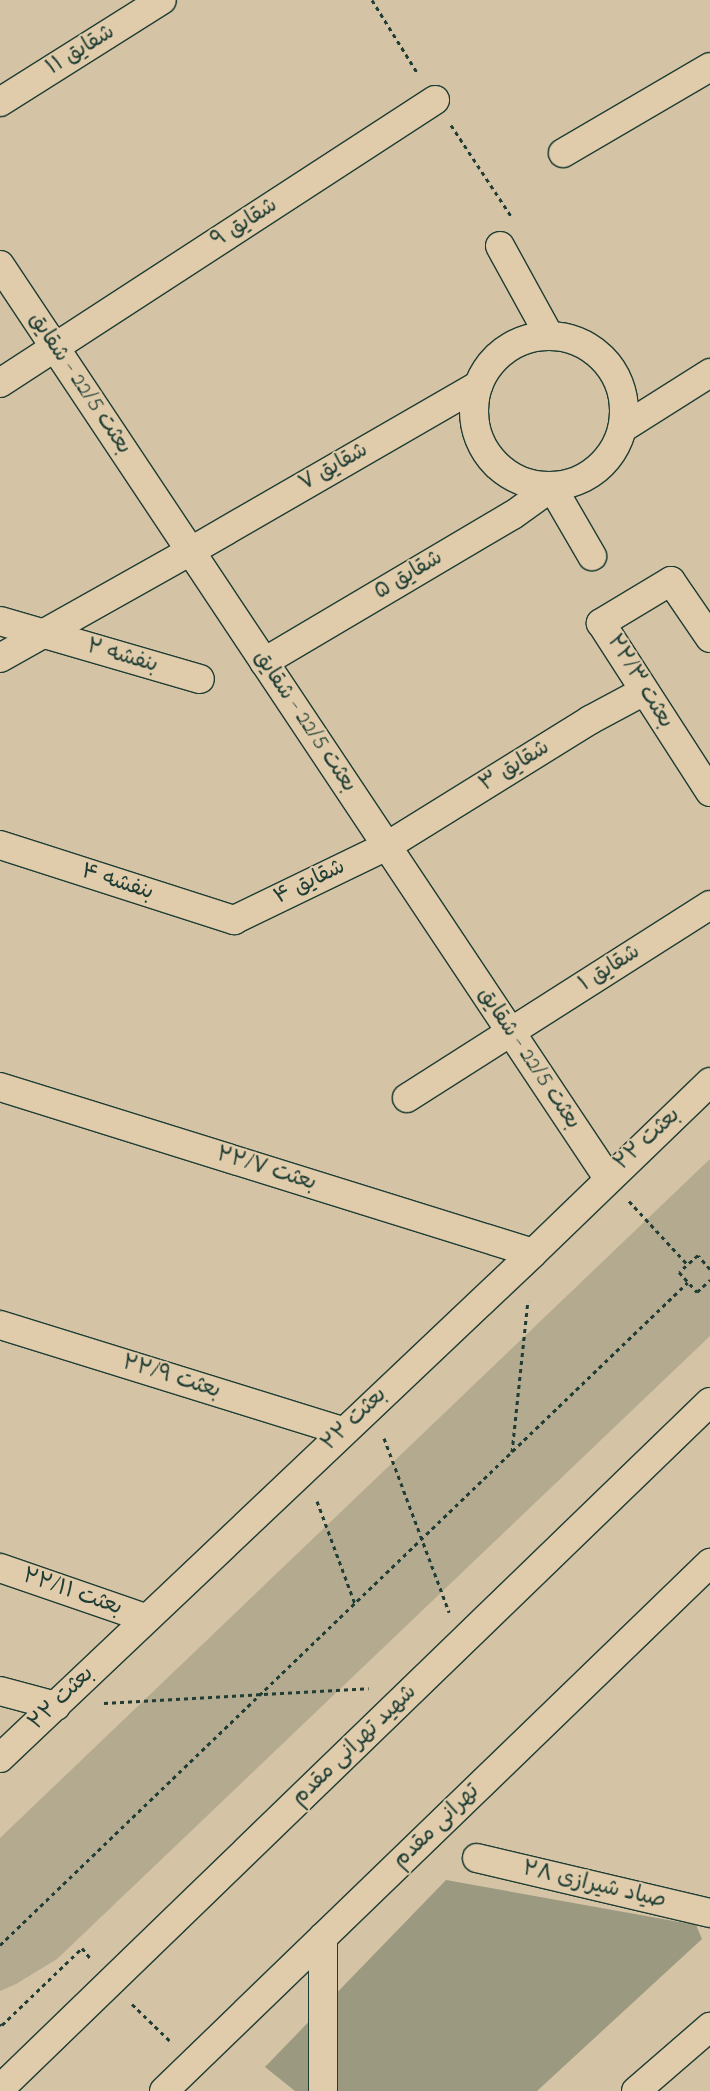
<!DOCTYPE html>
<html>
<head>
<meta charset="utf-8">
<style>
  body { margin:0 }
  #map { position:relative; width:710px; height:2091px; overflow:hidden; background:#d4c3a4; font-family:"Indie Flower","Playpen Sans Arabic",sans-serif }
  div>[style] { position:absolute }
  .green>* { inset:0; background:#b3aa8f }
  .building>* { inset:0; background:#9c9981 }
  .path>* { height:3px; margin-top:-1.5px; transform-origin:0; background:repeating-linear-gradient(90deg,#1f3d34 0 4px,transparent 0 8px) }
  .roads { filter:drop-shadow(1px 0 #1f3d34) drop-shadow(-1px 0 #1f3d34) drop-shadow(0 1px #1f3d34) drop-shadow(0 -1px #1f3d34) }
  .minor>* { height:28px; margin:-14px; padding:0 14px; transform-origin:14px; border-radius:14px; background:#e0ccab }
  .minor>.ring { margin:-14px; padding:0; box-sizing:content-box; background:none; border:28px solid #e0ccab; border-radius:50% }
  .tertiary>* { height:28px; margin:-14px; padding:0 14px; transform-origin:14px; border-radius:14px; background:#e0ccab }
  .secondary>* { height:28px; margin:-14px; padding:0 14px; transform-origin:14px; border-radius:14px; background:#e0ccab }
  span { translate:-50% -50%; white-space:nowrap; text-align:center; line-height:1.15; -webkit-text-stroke:4px #e0ccab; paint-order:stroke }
  .street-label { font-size:22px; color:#1f3d34 }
</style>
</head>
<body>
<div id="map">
  <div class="green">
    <i style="clip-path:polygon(710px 1159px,710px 1336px,57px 1959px,16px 1984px,0 1991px,0 1838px)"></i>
  </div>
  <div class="building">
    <i style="clip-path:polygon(446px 1880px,696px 1925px,702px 1939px,537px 2091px,295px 2091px,265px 2067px)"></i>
  </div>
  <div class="path">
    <i style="left:372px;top:0;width:87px;rotate:58.1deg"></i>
    <i style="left:451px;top:125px;width:109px;rotate:56.6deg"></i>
    <i style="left:629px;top:1201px;width:87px;rotate:47.3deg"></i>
    <i style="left:710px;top:1269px;width:18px;rotate:-131deg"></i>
    <i style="left:698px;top:1255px;width:25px;rotate:138deg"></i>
    <i style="left:679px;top:1272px;width:27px;rotate:48deg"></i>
    <i style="left:697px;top:1292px;width:18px;rotate:-43deg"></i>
    <i style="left:384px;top:1438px;width:186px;rotate:69.5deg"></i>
    <i style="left:512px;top:1452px;width:152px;rotate:-84deg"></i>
    <i style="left:317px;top:1501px;width:110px;rotate:69.7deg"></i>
    <i style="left:104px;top:1703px;width:265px;rotate:-3.2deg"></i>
    <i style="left:0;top:1945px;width:955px;rotate:-43.94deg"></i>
    <i style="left:132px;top:2004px;width:53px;rotate:44.2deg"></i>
    <i style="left:0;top:2024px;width:2px;rotate:27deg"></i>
    <i style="left:2px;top:2025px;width:111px;rotate:-43.9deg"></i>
    <i style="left:82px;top:1948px;width:14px;rotate:51deg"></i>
  </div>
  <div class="roads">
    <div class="minor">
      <i style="left:0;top:102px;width:191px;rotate:-32.2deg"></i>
      <i style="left:563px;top:153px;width:170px;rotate:-30.3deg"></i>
      <i style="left:500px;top:246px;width:102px;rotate:61.2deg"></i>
      <i style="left:0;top:265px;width:1097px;rotate:56.34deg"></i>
      <i class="ring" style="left:474px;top:336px;width:122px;height:122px"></i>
      <i style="left:0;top:383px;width:519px;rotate:-33.05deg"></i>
      <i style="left:623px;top:428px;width:103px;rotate:-32.3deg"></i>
      <i style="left:0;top:621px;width:208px;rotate:16.2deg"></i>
      <i style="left:710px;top:638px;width:69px;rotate:-124.4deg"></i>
      <i style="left:671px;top:581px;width:82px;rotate:149deg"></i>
      <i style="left:601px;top:623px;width:201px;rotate:57.2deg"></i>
      <i style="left:0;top:658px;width:219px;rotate:-29.3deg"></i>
      <i style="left:191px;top:551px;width:332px;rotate:-30deg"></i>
      <i style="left:264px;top:662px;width:289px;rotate:-30.6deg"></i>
      <i style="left:513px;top:515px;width:48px;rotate:-35.7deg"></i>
      <i style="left:552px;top:487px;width:80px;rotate:59.9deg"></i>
      <i style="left:0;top:845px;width:246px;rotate:17.8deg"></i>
      <i style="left:234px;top:920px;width:170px;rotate:-25.8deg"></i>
      <i style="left:387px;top:846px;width:239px;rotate:-31.8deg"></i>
      <i style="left:590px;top:720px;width:61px;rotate:-28.2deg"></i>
      <i style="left:0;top:1087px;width:558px;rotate:17.3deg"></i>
      <i style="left:407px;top:1098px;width:359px;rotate:-32.5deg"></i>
      <i style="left:0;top:1325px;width:358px;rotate:17.2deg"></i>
      <i style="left:0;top:1568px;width:153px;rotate:19deg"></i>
      <i style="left:0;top:1691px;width:58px;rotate:15deg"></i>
      <i style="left:0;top:1758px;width:734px;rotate:-43.45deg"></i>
      <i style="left:533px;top:1253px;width:246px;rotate:-44deg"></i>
      <i style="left:477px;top:1858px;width:239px;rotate:13.3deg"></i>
      <i style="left:323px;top:1937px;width:154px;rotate:90deg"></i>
    </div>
    <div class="tertiary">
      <i style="left:636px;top:2091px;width:98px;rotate:-40.9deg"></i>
    </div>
    <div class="secondary">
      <i style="left:0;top:2089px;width:988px;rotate:-44.06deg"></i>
      <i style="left:164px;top:2091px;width:760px;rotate:-44.04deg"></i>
    </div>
  </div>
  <div class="street-label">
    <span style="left:81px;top:51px;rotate:-32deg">شقایق ۱۱</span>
    <span style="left:245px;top:224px;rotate:-33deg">شقایق ۹</span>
    <span style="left:79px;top:384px;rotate:56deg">بعثت 22/5 - شقایق</span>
    <span style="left:334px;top:468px;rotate:-30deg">شقایق ۷</span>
    <span style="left:409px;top:576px;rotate:-31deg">شقایق ۵</span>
    <span style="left:122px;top:657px;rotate:16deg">بنفشه ۲</span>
    <span style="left:639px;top:682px;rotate:58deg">بعثت ۲۲/۳</span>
    <span style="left:304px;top:722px;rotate:56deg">بعثت 22/5 - شقایق</span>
    <span style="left:515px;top:767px;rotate:-32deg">شقایق ۳</span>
    <span style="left:117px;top:883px;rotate:18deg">بنفشه ۴</span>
    <span style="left:310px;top:883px;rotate:-26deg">شقایق ۴</span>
    <span style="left:610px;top:969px;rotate:-33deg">شقایق ۱</span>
    <span style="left:528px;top:1059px;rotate:56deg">بعثت 22/5 - شقایق</span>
    <span style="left:648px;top:1140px;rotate:-43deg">بعثت ۲۲</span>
    <span style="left:266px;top:1170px;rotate:17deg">بعثت ۲۲/۷</span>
    <span style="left:171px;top:1378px;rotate:17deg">بعثت ۲۲/۹</span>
    <span style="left:355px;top:1420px;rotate:-44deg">بعثت ۲۲</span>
    <span style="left:72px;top:1593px;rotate:19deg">بعثت ۲۲/۱۱</span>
    <span style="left:62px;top:1699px;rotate:-44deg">بعثت ۲۲</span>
    <span style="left:355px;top:1746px;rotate:-44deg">شهید تهرانی مقدم</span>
    <span style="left:437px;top:1827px;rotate:-44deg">تهرانی مقدم</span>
    <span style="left:594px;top:1886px;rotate:13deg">صیاد شیرازی ۲۸</span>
  </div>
</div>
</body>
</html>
